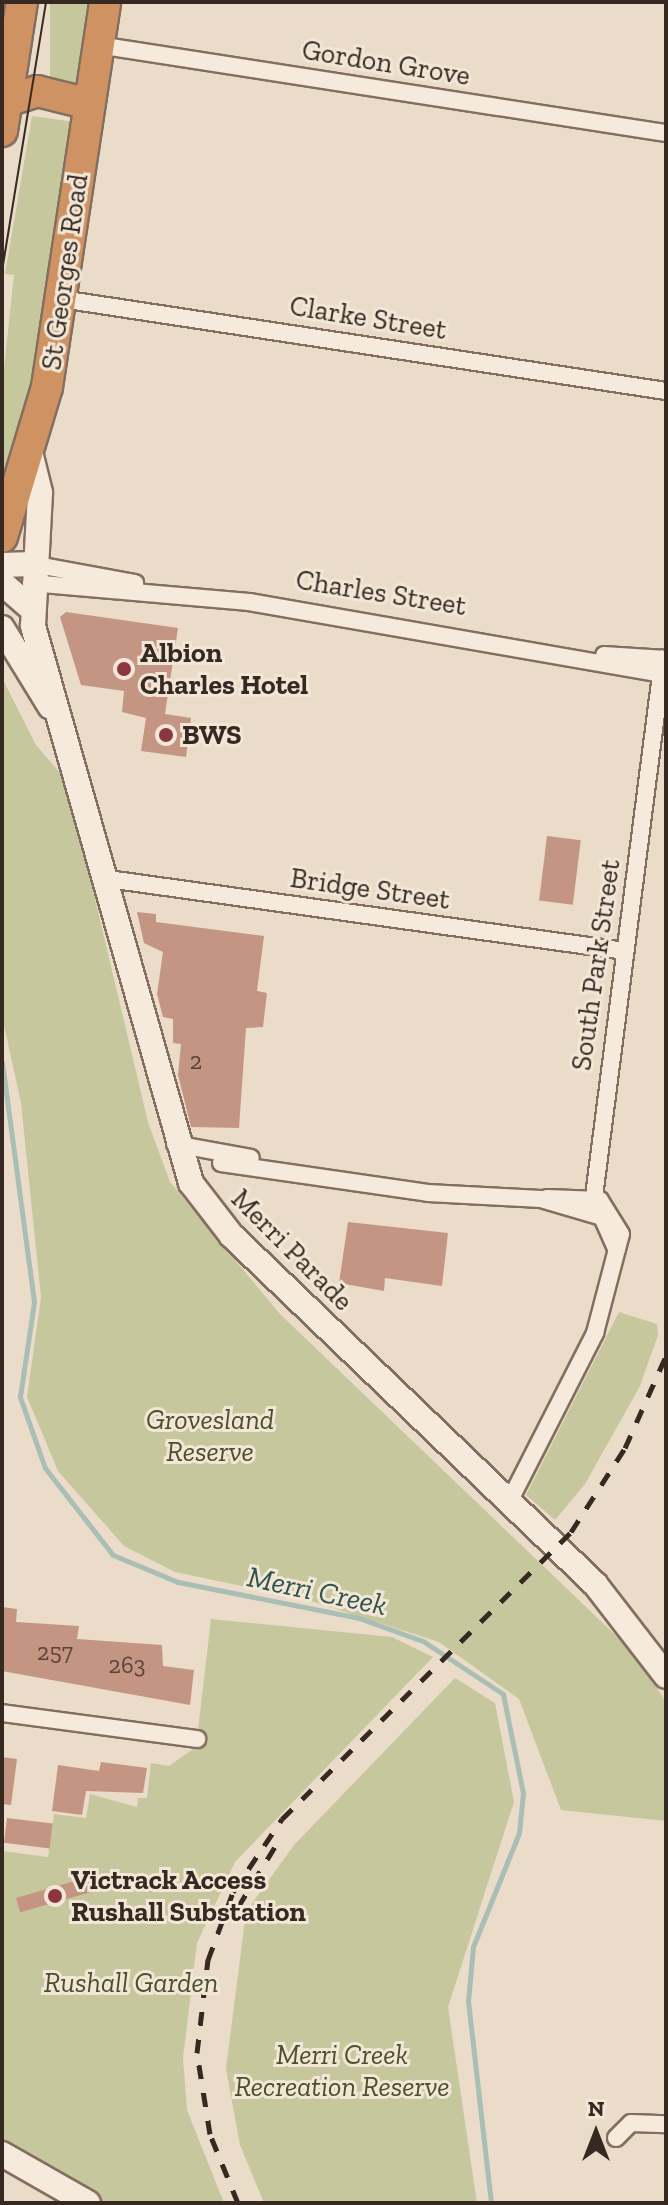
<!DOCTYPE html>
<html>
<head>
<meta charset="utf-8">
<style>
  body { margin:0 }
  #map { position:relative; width:668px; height:2205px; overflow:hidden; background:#eadcc8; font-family:"Zilla Slab",serif }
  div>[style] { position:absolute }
  .green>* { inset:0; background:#c7c79d; transform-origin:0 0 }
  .stream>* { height:5px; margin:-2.5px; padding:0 2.5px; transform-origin:2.5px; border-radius:2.5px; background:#a9beb5 }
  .building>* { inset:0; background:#c49582; transform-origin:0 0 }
  .roads { filter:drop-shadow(2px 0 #846e5f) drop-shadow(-2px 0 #846e5f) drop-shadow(0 2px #846e5f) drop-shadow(0 -2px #846e5f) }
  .street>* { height:16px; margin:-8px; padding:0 8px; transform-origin:8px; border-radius:8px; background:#f5eadb }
  .secondary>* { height:24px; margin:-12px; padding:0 12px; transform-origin:12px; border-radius:12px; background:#f5eadb }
  .highway>* { height:30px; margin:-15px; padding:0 15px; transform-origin:15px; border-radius:15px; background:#cf9263 }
  .tram>* { height:2px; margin:-1px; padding:0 1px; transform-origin:1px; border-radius:1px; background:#362921 }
  .rail>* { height:5px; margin-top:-2.5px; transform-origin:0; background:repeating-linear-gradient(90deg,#362921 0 14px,transparent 0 28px) }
  .dots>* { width:22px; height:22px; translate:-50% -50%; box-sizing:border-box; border:4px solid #f2e7d7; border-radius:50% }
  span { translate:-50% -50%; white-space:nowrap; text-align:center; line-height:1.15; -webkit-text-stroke:6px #f2e7d7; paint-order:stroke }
  .number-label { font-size:24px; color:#5a4439 }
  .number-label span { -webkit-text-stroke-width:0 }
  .street-label { font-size:28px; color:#362921 }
  .poi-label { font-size:28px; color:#362921; font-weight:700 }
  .left { translate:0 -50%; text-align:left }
  .park-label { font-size:28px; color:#4b502a; font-style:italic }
  .water-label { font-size:30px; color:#32544e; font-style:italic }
  .frame { position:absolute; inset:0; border:4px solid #362921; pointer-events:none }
  .north { position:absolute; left:556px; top:2093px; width:80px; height:80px; -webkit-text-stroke:6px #f2e7d7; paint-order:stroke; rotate:0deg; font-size:22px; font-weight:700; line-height:32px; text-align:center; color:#362921 }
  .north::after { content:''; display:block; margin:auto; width:28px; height:36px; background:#362921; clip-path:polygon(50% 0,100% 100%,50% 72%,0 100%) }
</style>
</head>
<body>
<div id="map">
  <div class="green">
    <i style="left:50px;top:2px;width:45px;height:83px"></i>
    <i style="clip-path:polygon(32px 116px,75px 122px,30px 415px,2px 490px,2px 386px,14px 275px,5px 274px)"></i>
    <i style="clip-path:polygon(2px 678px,36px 745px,67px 781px,148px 1122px,170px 1182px,280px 1314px,632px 1651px,666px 1702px,666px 1821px,561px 1810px,519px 1699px,439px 1642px,308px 1600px,175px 1572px,124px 1546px,58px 1471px,27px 1397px,41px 1297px,21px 1103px,2px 1016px)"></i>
    <i style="clip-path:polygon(619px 1312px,657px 1324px,658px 1335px,640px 1386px,585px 1484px,555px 1520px,526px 1495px)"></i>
    <i style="clip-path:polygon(211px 1619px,392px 1637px,433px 1657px,235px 1862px,197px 1943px,183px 2058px,187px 2110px,224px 2203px,102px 2203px,2px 2150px,2px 1851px,48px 1857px,54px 1814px,86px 1818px,90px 1794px,137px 1807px,138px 1798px,147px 1798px,151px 1763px,169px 1766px,196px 1747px)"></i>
    <i style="clip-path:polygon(455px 1678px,495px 1703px,514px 1802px,448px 2007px,477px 2203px,264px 2203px,240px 2145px,226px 2069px,246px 1912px,294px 1845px)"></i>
  </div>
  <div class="stream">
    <i style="left:2px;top:1062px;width:242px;rotate:82.4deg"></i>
    <i style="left:34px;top:1302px;width:96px;rotate:98.4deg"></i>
    <i style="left:20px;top:1397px;width:75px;rotate:70.6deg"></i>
    <i style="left:45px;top:1468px;width:110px;rotate:52deg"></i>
    <i style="left:113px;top:1555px;width:70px;rotate:22.6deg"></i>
    <i style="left:178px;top:1582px;width:185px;rotate:11.2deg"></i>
    <i style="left:359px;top:1618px;width:68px;rotate:19.8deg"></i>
    <i style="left:423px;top:1641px;width:96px;rotate:33.5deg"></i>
    <i style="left:503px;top:1694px;width:101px;rotate:78.6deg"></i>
    <i style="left:523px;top:1793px;width:40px;rotate:95.7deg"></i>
    <i style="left:519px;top:1833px;width:123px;rotate:112deg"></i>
    <i style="left:473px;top:1947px;width:54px;rotate:95.3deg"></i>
    <i style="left:468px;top:2001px;width:203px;rotate:83.5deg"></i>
  </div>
  <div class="building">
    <i style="clip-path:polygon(66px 612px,178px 628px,165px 714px,191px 718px,186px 757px,141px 751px,146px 718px,122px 712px,124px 691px,81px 685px,60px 617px)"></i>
    <i style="left:547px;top:836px;width:34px;height:65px;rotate:7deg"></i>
    <i style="clip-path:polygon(137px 912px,156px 914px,156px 922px,264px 936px,257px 991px,267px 993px,263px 1027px,246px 1028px,239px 1128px,191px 1127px,178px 1075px,181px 1044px,173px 1043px,173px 1019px,163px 1017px,157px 994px,163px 952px,144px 943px)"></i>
    <i style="clip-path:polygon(348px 1222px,448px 1233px,442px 1286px,385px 1278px,384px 1291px,339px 1283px)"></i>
    <i style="clip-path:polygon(2px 1607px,17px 1609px,16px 1622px,79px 1626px,77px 1639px,162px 1645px,163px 1666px,194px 1670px,190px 1705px,2px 1671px)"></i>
    <i style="clip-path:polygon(2px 1757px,17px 1759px,11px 1805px,2px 1804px)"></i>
    <i style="clip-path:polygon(101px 1762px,147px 1768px,143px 1793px,86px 1791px,82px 1815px,52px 1811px,58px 1765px,99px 1771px)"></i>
    <i style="left:7px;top:1818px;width:46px;height:25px;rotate:7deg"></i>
    <i style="left:89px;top:1877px;width:15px;height:76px;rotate:74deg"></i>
  </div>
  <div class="roads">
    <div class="street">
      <i style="left:98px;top:45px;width:575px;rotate:8.81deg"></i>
      <i style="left:61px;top:299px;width:612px;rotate:8.65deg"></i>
      <i style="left:32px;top:564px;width:105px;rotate:10.5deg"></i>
      <i style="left:31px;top:583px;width:219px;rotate:5deg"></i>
      <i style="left:249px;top:602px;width:423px;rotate:9.9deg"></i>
      <i style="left:604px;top:655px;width:62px;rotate:3.7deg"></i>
      <i style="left:108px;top:879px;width:522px;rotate:7.93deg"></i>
      <i style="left:175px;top:1144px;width:77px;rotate:10.4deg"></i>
      <i style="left:221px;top:1163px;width:209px;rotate:8.2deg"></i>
      <i style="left:428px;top:1193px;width:113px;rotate:3deg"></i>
      <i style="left:541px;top:1199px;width:64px;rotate:16.4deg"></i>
      <i style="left:602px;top:1217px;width:36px;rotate:66deg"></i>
      <i style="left:592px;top:1212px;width:558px;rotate:-82.68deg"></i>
      <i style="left:509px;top:1502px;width:190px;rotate:-63deg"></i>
      <i style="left:595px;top:1333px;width:102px;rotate:-75.3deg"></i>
      <i style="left:621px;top:1234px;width:40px;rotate:-122deg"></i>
      <i style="left:600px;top:1200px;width:53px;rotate:-177.8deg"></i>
      <i style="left:2px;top:1713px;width:197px;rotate:7.6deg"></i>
      <i style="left:616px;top:2138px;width:21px;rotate:-45deg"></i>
      <i style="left:631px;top:2123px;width:35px;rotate:2deg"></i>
    </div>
    <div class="secondary">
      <i style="left:31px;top:456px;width:38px;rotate:76deg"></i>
      <i style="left:40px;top:493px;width:133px;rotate:93deg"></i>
      <i style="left:33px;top:626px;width:579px;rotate:74.16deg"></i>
      <i style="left:191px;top:1183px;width:67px;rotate:52.3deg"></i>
      <i style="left:232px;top:1236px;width:503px;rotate:43.79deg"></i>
      <i style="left:595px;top:1584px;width:116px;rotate:52.3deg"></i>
      <i style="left:2px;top:565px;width:30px;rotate:-2deg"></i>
      <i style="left:2px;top:583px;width:38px;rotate:41deg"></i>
      <i style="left:2px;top:628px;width:92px;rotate:58.4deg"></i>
      <i style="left:2px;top:2154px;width:99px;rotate:29.7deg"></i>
    </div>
    <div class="highway">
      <i style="left:7px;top:101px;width:32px;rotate:-18deg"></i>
      <i style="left:37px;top:91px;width:54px;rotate:14deg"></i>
      <i style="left:2px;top:131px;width:131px;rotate:-81.2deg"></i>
      <i style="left:2px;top:537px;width:157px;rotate:-73.3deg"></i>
      <i style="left:47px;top:387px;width:389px;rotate:-81.4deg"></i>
    </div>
  </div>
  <div class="tram">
    <i style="left:2px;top:271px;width:273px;rotate:-80.7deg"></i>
  </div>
  <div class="rail">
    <i style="left:238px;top:1907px;width:73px;rotate:-58.5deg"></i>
    <i style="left:238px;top:2203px;width:74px;rotate:-112.1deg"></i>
    <i style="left:210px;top:2134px;width:82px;rotate:-99.1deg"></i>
    <i style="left:197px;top:2053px;width:94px;rotate:-83.3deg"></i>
    <i style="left:208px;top:1960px;width:72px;rotate:-69.8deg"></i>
    <i style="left:233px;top:1892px;width:88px;rotate:-56.1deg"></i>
    <i style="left:282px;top:1819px;width:407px;rotate:-44.8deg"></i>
    <i style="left:571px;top:1532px;width:100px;rotate:-57.3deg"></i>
    <i style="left:625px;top:1448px;width:101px;rotate:-66deg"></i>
  </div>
  <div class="dots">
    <i style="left:124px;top:669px;background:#8c3641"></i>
    <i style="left:166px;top:735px;background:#8c3641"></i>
    <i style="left:55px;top:1896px;background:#8c3641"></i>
  </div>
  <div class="number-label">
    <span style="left:196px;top:1061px">2</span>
    <span style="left:55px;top:1652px">257</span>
    <span style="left:127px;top:1665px">263</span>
  </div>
  <div class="street-label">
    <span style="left:386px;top:63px;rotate:9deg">Gordon Grove</span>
    <span style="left:65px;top:272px;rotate:-82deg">St Georges Road</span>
    <span style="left:368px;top:318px;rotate:9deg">Clarke Street</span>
    <span style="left:381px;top:593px;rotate:9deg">Charles Street</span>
    <span style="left:370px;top:889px;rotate:8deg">Bridge Street</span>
    <span style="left:596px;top:965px;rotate:-82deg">South Park Street</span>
    <span style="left:292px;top:1250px;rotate:45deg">Merri Parade</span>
  </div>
  <div class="poi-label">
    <span class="left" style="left:140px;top:669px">Albion<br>Charles Hotel</span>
    <span class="left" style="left:182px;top:735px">BWS</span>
    <span class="left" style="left:71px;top:1896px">Victrack Access<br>Rushall Substation</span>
  </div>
  <div class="park-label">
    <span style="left:210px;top:1436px">Grovesland<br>Reserve</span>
    <span style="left:131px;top:1983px">Rushall Garden</span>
    <span style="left:342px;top:2071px">Merri Creek<br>Recreation Reserve</span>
  </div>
  <div class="water-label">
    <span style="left:317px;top:1591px;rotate:12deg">Merri Creek</span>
  </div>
  <div class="frame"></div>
  <div class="north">N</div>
</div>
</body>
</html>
